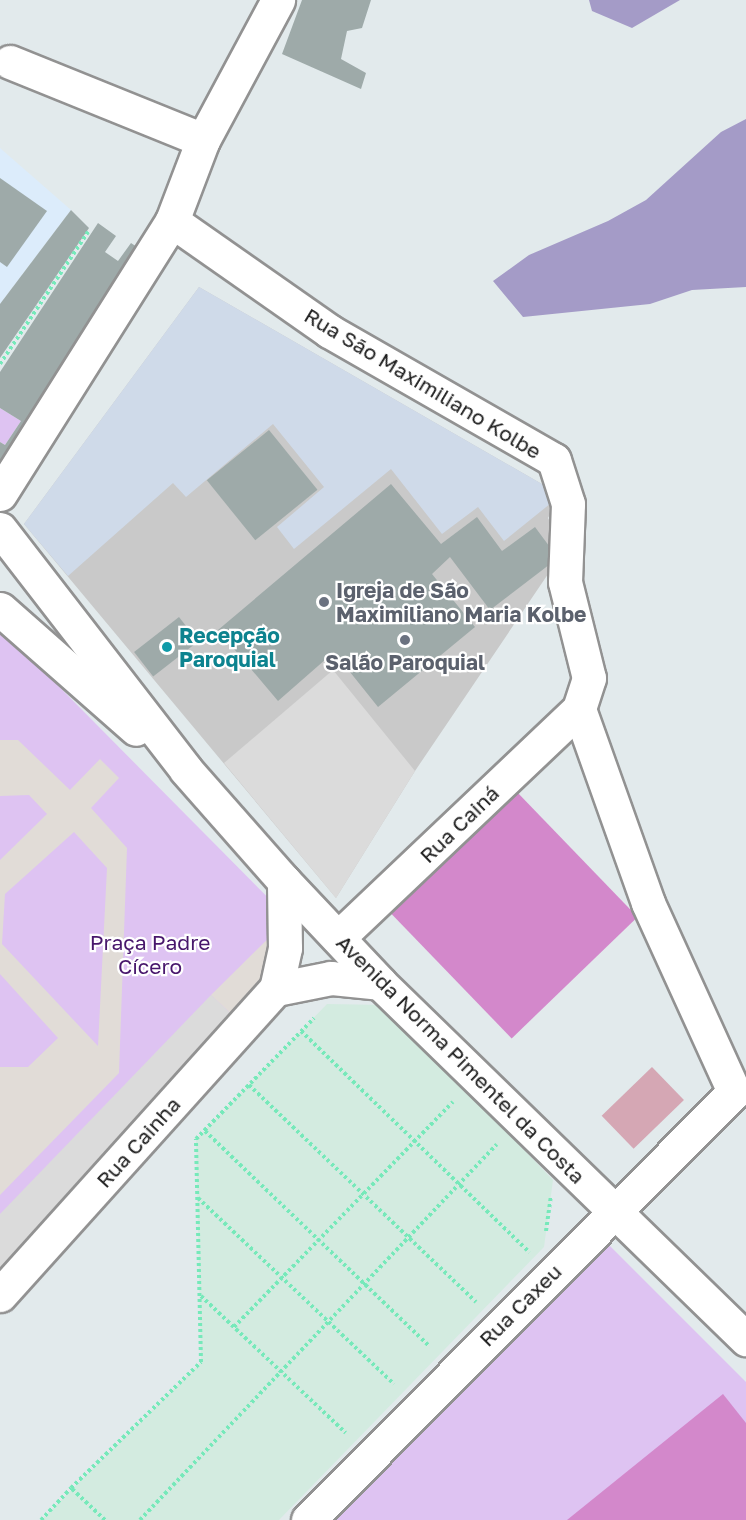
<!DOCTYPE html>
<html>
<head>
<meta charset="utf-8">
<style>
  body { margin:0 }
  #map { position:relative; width:746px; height:1520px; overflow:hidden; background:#e2eaec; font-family:"Golos Text",sans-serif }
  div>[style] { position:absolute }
  .commercial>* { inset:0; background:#d3ebe0 }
  .education>* { inset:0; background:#dcecfb }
  .religious>* { inset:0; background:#c9c9c9 }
  .farmland>* { inset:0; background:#cfdae9 }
  .forest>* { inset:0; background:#a49bc7 }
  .park>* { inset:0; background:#dec3f2 }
  .pitch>* { inset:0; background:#d388cb; transform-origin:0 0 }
  .parking>* { inset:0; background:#dbdbdb }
  .plaza>* { inset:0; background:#e1dcd7 }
  .water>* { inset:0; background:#d5a7b4; transform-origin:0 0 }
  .building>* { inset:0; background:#9eaaa9; transform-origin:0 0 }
  .path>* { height:4px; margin-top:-2px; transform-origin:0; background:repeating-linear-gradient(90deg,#76e9ba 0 3px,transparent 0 6px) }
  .roads { filter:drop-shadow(2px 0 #929292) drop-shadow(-2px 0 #929292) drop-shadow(0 2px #929292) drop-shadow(0 -2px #929292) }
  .minor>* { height:33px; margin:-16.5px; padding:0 16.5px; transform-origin:16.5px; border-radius:16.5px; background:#fff }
  .dots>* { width:16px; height:16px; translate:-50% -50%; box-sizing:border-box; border:3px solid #fff; border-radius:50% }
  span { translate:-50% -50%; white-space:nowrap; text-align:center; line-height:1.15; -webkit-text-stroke:4.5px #fff; paint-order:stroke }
  .street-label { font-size:21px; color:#1b1b1b }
  .worship-label { font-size:21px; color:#5b616d; font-weight:700 }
  .left { translate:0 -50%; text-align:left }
  .culture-label { font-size:21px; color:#0d838f; font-weight:700 }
  .park-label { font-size:21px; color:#48176c }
</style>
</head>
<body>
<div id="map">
  <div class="commercial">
    <i style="clip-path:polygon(327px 1004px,385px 1005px,553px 1180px,544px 1247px,279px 1520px,41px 1520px,201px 1362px,196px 1139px)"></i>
  </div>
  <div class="education">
    <i style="clip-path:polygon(0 148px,71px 210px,0 304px)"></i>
  </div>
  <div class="religious">
    <i style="clip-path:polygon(199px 287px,561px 495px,548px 518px,565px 549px,415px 771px,336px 898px,24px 524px)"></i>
  </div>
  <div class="farmland">
    <i style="clip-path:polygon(199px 287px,561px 495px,504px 541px,478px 507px,442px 534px,391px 469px,294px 549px,277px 527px,324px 487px,273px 424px,186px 497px,173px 483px,68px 576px,24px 524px)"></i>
  </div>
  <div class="forest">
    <i style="clip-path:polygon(589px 0,680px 0,632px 28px,592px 11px)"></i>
    <i style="clip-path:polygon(746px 119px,746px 287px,692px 290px,650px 304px,523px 317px,493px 281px,529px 255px,608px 221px,646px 200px,721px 132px)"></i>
  </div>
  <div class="park">
    <i style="clip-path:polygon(0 408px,21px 421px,5px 445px,0 442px)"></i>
    <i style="clip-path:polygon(0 627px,294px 924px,299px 953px,0 1293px)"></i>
    <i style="clip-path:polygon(606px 1242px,746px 1382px,746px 1520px,332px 1520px)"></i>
  </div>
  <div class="pitch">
    <i style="left:516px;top:791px;width:175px;height:175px;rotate:46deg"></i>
    <i style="clip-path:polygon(723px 1394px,746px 1423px,746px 1520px,567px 1520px)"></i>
  </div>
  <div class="parking">
    <i style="clip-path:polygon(333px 670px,415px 771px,336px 898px,224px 763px)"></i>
    <i style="clip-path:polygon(211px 995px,252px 1033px,0 1293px,0 1214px)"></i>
  </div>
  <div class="plaza">
    <i style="clip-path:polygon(evenodd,0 740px,18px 740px,70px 790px,100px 759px,119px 778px,91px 808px,127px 848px,119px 1073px,0 1195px,0 1067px,28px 1067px,58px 1038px,0 974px,0 860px,47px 814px,29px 795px,0 796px,0 740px,74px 832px,107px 868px,98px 1046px,2px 944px,5px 894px,74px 832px)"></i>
    <i style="clip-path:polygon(289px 918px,299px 953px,299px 975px,252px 1033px,211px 995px)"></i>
  </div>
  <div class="water">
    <i style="left:652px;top:1067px;width:46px;height:70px;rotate:46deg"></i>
  </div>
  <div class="building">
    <i style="clip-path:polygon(302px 0,371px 0,362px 28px,347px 31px,341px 59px,366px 73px,361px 89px,282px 54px)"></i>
    <i style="clip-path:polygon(0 178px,47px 211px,7px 267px,0 262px)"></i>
    <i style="clip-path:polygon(71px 210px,89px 228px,0 358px,0 304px)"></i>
    <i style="clip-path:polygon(98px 223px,116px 236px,105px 252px,118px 261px,131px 243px,149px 255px,0 468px,0 442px,5px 445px,21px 421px,0 408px,0 372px)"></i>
    <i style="left:269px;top:430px;width:77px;height:80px;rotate:51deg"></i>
    <i style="clip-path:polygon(391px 484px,441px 544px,477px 517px,502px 551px,535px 527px,558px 558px,490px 610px,450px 557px,432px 574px,475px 627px,378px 707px,334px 652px,278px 701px,218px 630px)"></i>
    <i style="left:179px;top:617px;width:31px;height:57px;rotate:52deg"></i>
  </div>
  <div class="path">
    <i style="left:0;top:364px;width:159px;rotate:-56.3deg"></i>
    <i style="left:301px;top:1031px;width:318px;rotate:44.1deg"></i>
    <i style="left:249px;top:1085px;width:314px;rotate:43.7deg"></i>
    <i style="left:205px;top:1131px;width:312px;rotate:43.8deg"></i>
    <i style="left:198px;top:1198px;width:270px;rotate:43.5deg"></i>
    <i style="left:546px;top:1231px;width:34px;rotate:-82deg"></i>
    <i style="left:201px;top:1296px;width:199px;rotate:43.4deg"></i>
    <i style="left:234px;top:1327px;width:314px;rotate:-45.8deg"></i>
    <i style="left:41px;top:1520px;width:44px;rotate:-46.8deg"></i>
    <i style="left:105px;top:1520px;width:47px;rotate:-136.7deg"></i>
    <i style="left:71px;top:1488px;width:181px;rotate:-44.1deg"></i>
    <i style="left:201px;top:1362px;width:223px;rotate:-91.3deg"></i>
    <i style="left:196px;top:1139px;width:169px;rotate:-45.7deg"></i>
    <i style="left:140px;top:1520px;width:518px;rotate:-46.48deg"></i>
  </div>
  <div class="roads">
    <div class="minor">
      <i style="left:10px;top:62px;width:208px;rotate:22deg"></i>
      <i style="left:172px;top:221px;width:192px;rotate:35deg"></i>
      <i style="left:329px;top:331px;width:259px;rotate:29.8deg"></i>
      <i style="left:554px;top:460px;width:46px;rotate:72.3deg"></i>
      <i style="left:568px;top:504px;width:78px;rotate:92.2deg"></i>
      <i style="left:565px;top:582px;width:99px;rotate:76deg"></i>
      <i style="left:589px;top:678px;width:33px;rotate:108deg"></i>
      <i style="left:579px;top:709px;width:332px;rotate:136.5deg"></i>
      <i style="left:0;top:494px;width:323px;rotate:-57.8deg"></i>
      <i style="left:172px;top:221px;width:87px;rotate:-69.1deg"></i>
      <i style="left:203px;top:140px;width:159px;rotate:-61.8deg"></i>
      <i style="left:0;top:529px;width:304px;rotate:52.3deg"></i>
      <i style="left:186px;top:770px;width:148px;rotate:48.6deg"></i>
      <i style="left:284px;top:881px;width:140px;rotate:46.7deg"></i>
      <i style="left:380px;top:983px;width:511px;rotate:44.21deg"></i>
      <i style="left:0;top:609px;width:181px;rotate:41.4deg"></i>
      <i style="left:579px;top:709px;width:206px;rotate:70.4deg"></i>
      <i style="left:648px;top:903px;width:208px;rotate:65.5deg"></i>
      <i style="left:276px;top:989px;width:56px;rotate:-11.3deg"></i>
      <i style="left:331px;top:978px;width:49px;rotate:5.8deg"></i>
      <i style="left:0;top:1295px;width:412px;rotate:-48deg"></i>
      <i style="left:276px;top:989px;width:42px;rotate:-77.6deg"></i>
      <i style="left:285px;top:948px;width:67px;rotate:-90.9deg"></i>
      <i style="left:308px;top:1520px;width:604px;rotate:-45.13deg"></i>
    </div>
  </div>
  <div class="dots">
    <i style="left:324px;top:602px;background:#6b7280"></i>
    <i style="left:405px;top:640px;background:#6b7280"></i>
    <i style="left:167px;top:647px;background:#0f9aa8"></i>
  </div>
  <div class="street-label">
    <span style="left:423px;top:383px;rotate:31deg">Rua São Maximiliano Kolbe</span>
    <span style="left:459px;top:824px;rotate:-44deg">Rua Cainá</span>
    <span style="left:461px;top:1059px;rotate:45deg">Avenida Norma Pimentel da Costa</span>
    <span style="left:138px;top:1142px;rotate:-48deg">Rua Cainha</span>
    <span style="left:520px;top:1305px;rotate:-45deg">Rua Caxeu</span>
  </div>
  <div class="worship-label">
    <span class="left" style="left:336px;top:602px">Igreja de São<br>Maximiliano Maria Kolbe</span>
    <span style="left:405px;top:662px">Salão Paroquial</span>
  </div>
  <div class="culture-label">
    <span class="left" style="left:179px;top:647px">Recepção<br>Paroquial</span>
  </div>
  <div class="park-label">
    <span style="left:150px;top:954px">Praça Padre<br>Cícero</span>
  </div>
</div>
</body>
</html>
